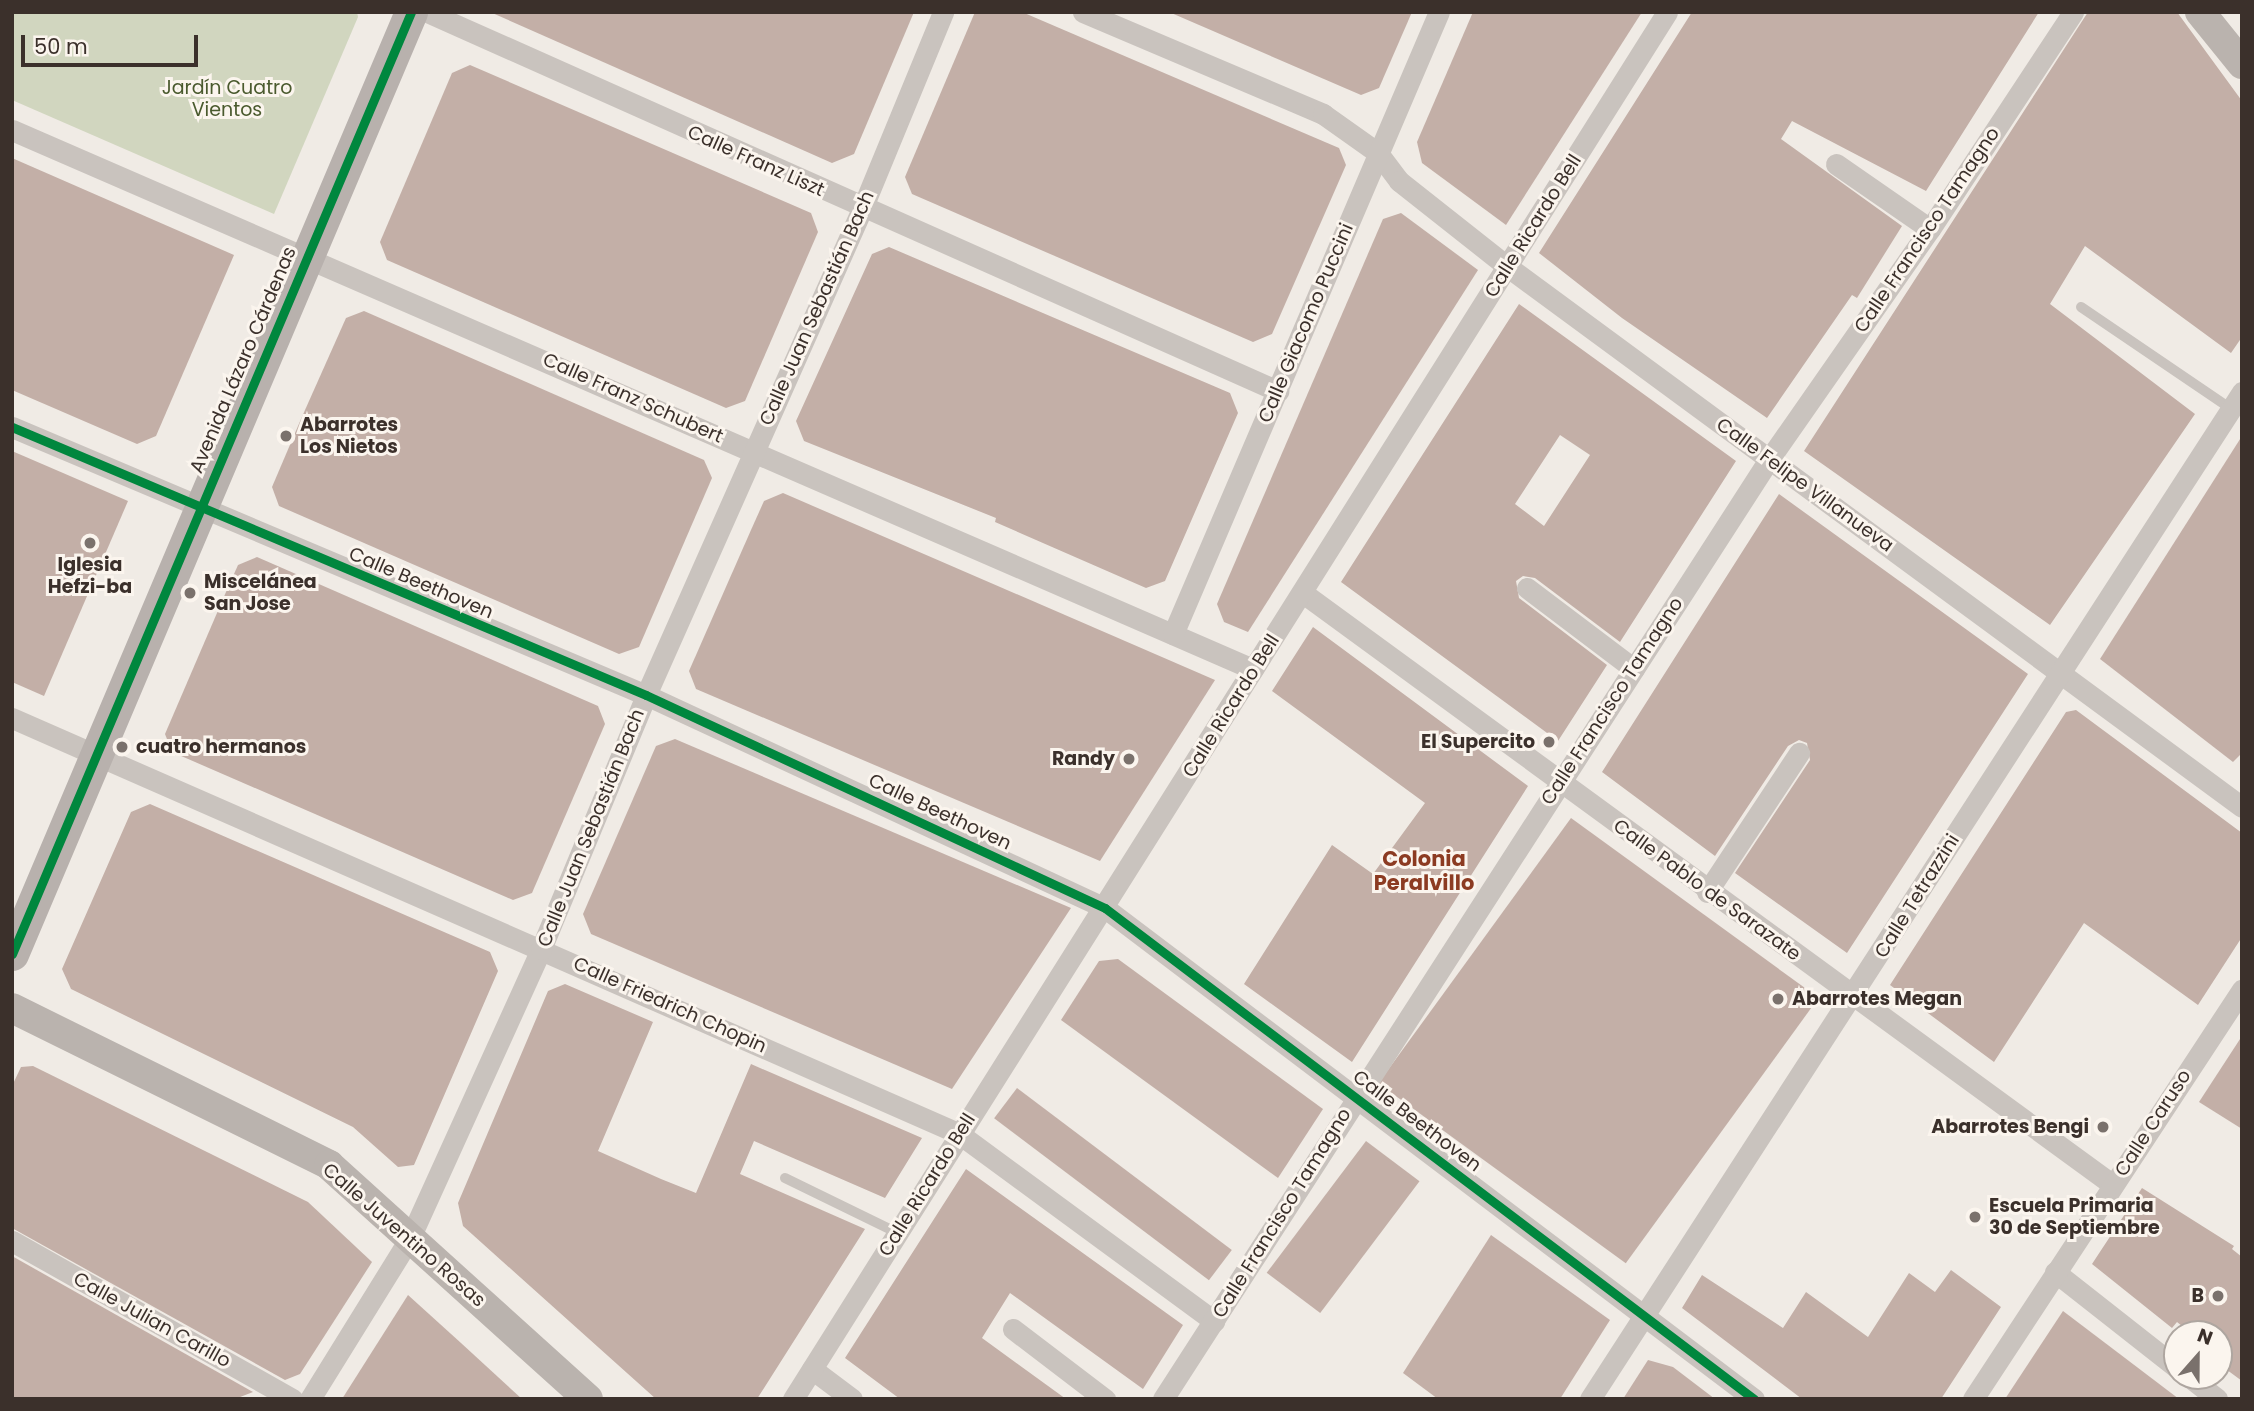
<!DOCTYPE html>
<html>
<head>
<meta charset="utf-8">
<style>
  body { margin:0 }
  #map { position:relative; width:2254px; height:1411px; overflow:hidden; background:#f0ebe5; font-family:Poppins,sans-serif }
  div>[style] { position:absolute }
  .green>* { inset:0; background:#d1d6bf }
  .building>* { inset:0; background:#c3afa7; transform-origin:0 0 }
  .lane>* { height:10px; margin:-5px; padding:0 5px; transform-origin:5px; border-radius:5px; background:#c9c3be }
  .street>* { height:21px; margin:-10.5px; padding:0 10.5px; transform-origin:10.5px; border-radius:10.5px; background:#c9c3be }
  .secondary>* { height:30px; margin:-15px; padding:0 15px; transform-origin:15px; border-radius:15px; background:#bab3ae }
  .primary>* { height:33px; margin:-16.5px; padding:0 16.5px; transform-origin:16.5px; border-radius:16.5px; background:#b8b1ad }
  .cycleway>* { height:9px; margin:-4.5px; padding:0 4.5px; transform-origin:4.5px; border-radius:4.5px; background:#00873e }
  .dots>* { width:19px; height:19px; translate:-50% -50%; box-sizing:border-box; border:4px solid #fbf5ee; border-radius:50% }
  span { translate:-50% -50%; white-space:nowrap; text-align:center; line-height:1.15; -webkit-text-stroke:6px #fbf5ee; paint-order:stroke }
  .park-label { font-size:19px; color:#4a5a2e }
  .street-label { font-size:19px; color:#3b302b }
  .poi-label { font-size:19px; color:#3b302b; font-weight:700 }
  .left { translate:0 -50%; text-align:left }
  .right { translate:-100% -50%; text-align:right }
  .neighbourhood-label { font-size:21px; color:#8c3b22; font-weight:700 }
  .frame { position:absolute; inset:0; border:14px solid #3b302b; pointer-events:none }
  .north { position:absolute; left:2163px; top:1320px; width:70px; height:70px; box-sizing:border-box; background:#fbf5ee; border:2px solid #aea6a0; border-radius:50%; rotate:21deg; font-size:19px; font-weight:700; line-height:28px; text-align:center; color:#3b302b }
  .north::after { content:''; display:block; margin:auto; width:24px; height:32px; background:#7a716c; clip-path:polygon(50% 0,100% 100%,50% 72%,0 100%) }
  .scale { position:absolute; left:21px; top:35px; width:177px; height:32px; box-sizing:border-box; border:4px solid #3b302b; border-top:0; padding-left:9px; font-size:21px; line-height:24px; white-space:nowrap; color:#3b302b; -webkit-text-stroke:5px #fbf5ee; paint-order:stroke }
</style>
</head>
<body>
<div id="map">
  <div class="green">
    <i style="clip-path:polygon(12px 12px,357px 12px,358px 17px,274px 214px,12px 100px)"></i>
  </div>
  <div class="building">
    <i style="clip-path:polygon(490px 12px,914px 12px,854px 154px,832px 163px)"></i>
    <i style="clip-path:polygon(975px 12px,1022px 12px,1339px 148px,1346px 165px,1272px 334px,1253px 342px,912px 194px,905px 177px)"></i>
    <i style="clip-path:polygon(1169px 12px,1412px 12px,1379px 88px,1361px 95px)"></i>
    <i style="clip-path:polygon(1473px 12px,1642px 12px,1506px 225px,1422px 163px,1417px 142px)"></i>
    <i style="clip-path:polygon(1692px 12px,2039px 12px,1926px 191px,1792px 121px,1781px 139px,1902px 226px,1857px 298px,1852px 295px,1767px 418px,1622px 318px,1539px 253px)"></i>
    <i style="clip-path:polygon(2088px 12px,2177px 12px,2242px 101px,2242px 337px,2231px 353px,2085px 246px,2050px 304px,2195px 414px,2050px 625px,1804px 451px)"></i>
    <i style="clip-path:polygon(470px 65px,811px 213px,818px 232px,745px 401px,726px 408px,387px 260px,380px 242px,452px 73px)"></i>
    <i style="clip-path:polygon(12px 158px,234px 255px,156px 436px,137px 444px,12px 390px)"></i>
    <i style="clip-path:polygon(1401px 213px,1478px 270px,1248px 632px,1224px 622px,1217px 604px,1383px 219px)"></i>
    <i style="clip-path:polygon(889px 247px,1230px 393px,1238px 413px,1165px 581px,1146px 588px,995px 522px,996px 518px,804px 441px,796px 421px,872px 254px)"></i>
    <i style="clip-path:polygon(evenodd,1519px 304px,1736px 461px,1620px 642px,1535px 578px,1523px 576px,1516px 581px,1519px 598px,1607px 665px,1558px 741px,1341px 582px,1519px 304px,1560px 435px,1590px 455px,1544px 526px,1515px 504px,1560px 435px)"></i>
    <i style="clip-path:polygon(364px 311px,704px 460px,712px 478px,639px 647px,619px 654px,279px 506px,272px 487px,301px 419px,346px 318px)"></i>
    <i style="clip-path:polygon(2242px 436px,2242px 753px,2233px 762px,2100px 659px)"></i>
    <i style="clip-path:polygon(12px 451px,128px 501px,44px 696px,12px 682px)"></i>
    <i style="clip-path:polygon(783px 493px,1215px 680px,1100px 861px,696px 689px,689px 671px,751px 530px,764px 501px)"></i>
    <i style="clip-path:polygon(1779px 494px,2028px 674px,1847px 953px,1735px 873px,1810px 760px,1807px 743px,1799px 740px,1788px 746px,1715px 856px,1602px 772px)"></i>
    <i style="clip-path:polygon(257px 557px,598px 706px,605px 724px,532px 893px,513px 900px,172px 752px,165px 734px,226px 592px,238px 565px)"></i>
    <i style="clip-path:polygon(1313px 627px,1528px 786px,1352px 1062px,1244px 984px,1332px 845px,1373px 874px,1425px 803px,1272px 691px)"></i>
    <i style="clip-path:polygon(2076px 710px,2242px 833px,2242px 937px,2198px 1005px,2084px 923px,1994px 1062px,1890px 985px,2066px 712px)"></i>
    <i style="clip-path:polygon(675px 739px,1071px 908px,952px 1089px,591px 934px,583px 914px,656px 746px)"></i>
    <i style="clip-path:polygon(150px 804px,490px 952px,498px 971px,414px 1165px,398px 1167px,353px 1127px,71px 989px,62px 969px,131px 812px)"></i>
    <i style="left:1571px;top:818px;width:306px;height:328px;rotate:36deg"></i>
    <i style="clip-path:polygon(1118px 959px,1323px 1109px,1278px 1178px,1061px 1020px,1099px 961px)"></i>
    <i style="clip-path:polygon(565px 984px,653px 1022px,598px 1151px,661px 1179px,696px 1193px,751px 1064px,922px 1138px,885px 1198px,754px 1141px,740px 1174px,865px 1229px,757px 1399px,656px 1399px,463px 1226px,458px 1203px,548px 991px)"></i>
    <i style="clip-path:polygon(2242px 1036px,2242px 1129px,2199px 1102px)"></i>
    <i style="clip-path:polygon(33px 1066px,308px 1202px,372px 1262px,300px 1374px,285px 1380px,12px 1228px,12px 1086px,21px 1067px)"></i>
    <i style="left:1017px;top:1088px;width:269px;height:38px;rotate:37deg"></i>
    <i style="left:1366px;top:1141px;width:67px;height:165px;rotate:37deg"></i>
    <i style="clip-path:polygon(966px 1169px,1183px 1325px,1143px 1389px,1010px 1293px,982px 1338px,1066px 1399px,900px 1399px,845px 1358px)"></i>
    <i style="clip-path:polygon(2142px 1188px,2234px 1246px,2232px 1249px,2242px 1257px,2242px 1381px,2219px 1364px,2219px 1334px,2192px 1334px,2177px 1322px,2172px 1328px,2092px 1264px)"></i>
    <i style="clip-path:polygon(1491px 1235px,1610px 1320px,1560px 1399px,1438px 1399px,1403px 1373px)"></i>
    <i style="clip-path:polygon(12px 1256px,253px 1392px,235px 1399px,12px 1399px)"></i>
    <i style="clip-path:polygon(1951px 1270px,2001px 1307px,1941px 1399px,1802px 1399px,1682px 1308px,1702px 1275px,1783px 1328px,1806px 1292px,1868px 1337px,1909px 1273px,1935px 1292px)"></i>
    <i style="clip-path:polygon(408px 1295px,461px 1343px,522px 1399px,342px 1399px)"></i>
    <i style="clip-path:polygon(2063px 1311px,2125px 1358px,2179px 1399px,2005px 1399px)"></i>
    <i style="clip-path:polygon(1648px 1360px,1673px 1367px,1715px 1399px,1623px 1399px)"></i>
  </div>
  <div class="lane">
    <i style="left:2081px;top:307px;width:181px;rotate:34.2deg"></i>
    <i style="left:785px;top:1178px;width:126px;rotate:26deg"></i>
  </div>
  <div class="street">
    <i style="left:427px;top:12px;width:932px;rotate:24.01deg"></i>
    <i style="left:1083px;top:12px;width:261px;rotate:23deg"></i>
    <i style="left:1323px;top:114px;width:67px;rotate:35.3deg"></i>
    <i style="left:1378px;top:153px;width:35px;rotate:53deg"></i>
    <i style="left:1399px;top:181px;width:139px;rotate:38.3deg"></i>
    <i style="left:1508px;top:267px;width:911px;rotate:36.34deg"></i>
    <i style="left:12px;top:130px;width:1353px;rotate:23.48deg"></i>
    <i style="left:1836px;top:164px;width:114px;rotate:34.7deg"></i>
    <i style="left:12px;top:427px;width:688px;rotate:22.91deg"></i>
    <i style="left:646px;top:695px;width:506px;rotate:24.89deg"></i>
    <i style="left:1105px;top:908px;width:814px;rotate:37.11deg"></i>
    <i style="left:1527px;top:588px;width:134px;rotate:37.1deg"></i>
    <i style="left:1303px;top:593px;width:1003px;rotate:36.16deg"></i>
    <i style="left:1173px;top:634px;width:676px;rotate:-66.85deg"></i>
    <i style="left:12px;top:718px;width:1033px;rotate:23.69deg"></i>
    <i style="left:958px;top:1133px;width:318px;rotate:36.3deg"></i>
    <i style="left:1707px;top:892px;width:167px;rotate:-56.5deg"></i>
    <i style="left:12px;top:1241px;width:322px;rotate:29.4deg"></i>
    <i style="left:2055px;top:1272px;width:155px;rotate:38.2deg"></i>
    <i style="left:1013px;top:1329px;width:116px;rotate:37.3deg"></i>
    <i style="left:812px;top:1369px;width:50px;rotate:36.9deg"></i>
    <i style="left:2188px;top:1376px;width:37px;rotate:38deg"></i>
    <i style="left:310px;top:1399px;width:190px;rotate:-58.2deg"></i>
    <i style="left:410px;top:1238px;width:317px;rotate:-65.6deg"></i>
    <i style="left:541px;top:949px;width:275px;rotate:-67.5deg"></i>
    <i style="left:646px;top:695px;width:532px;rotate:-66.04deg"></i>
    <i style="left:862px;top:209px;width:213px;rotate:-67.6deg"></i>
    <i style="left:793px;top:1399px;width:1639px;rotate:-57.78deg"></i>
    <i style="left:1163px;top:1399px;width:1120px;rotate:-57.18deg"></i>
    <i style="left:1770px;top:458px;width:279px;rotate:-55.1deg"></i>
    <i style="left:1930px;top:229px;width:260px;rotate:-56.6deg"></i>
    <i style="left:1590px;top:1399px;width:1200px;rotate:-57.08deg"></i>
    <i style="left:1973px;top:1399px;width:490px;rotate:-56.7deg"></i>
  </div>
  <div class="secondary">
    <i style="left:2200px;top:12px;width:67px;rotate:51.1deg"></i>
    <i style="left:12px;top:1008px;width:354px;rotate:26.3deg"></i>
    <i style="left:329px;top:1165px;width:349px;rotate:42.1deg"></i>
  </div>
  <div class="primary">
    <i style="left:12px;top:954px;width:1023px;rotate:-67.04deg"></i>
  </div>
  <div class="cycleway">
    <i style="left:12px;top:427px;width:688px;rotate:22.91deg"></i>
    <i style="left:646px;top:695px;width:506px;rotate:24.89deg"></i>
    <i style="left:1105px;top:908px;width:814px;rotate:37.11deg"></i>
    <i style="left:12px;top:954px;width:1023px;rotate:-67.04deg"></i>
  </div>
  <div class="dots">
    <i style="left:286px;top:436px;background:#7a716c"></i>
    <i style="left:90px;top:543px;background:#7a716c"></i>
    <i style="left:190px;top:593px;background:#7a716c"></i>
    <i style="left:1549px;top:742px;background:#7a716c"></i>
    <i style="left:122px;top:747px;background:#7a716c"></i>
    <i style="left:1129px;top:759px;background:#7a716c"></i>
    <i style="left:1778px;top:999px;background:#7a716c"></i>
    <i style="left:2103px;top:1127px;background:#7a716c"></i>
    <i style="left:1975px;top:1217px;background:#7a716c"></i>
    <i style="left:2218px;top:1296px;background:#7a716c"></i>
  </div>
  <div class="park-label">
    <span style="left:227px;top:99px">Jardín Cuatro<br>Vientos</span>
  </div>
  <div class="street-label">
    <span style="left:756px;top:161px;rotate:24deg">Calle Franz Liszt</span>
    <span style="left:1533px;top:226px;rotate:-58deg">Calle Ricardo Bell</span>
    <span style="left:1927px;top:230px;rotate:-56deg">Calle Francisco Tamagno</span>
    <span style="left:817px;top:308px;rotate:-66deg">Calle Juan Sebastián Bach</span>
    <span style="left:1306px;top:323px;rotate:-67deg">Calle Giacomo Puccini</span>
    <span style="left:243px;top:360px;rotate:-67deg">Avenida Lázaro Cárdenas</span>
    <span style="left:633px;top:398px;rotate:24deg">Calle Franz Schubert</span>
    <span style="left:1805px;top:485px;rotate:36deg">Calle Felipe Villanueva</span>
    <span style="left:421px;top:583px;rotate:23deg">Calle Beethoven</span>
    <span style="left:1612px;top:701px;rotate:-57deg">Calle Francisco Tamagno</span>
    <span style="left:1231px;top:706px;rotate:-58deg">Calle Ricardo Bell</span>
    <span style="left:940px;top:812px;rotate:25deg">Calle Beethoven</span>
    <span style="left:591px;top:828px;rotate:-68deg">Calle Juan Sebastián Bach</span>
    <span style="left:1707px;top:890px;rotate:36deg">Calle Pablo de Sarazate</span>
    <span style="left:1917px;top:896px;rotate:-58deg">Calle Tetrazzini</span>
    <span style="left:670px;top:1005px;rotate:24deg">Calle Friedrich Chopin</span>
    <span style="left:1417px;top:1121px;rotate:37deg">Calle Beethoven</span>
    <span style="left:2153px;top:1123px;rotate:-57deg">Calle Caruso</span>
    <span style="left:927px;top:1185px;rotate:-58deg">Calle Ricardo Bell</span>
    <span style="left:1282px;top:1213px;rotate:-58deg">Calle Francisco Tamagno</span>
    <span style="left:404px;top:1235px;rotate:41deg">Calle Juventino Rosas</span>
    <span style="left:152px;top:1320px;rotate:29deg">Calle Julian Carillo</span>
  </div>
  <div class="poi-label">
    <span class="left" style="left:300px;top:436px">Abarrotes<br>Los Nietos</span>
    <span style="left:90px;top:576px">Iglesia<br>Hefzi-ba</span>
    <span class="left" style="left:204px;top:593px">Miscelánea<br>San Jose</span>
    <span class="right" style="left:1535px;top:742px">El Supercito</span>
    <span class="left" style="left:136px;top:747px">cuatro hermanos</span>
    <span class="right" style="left:1115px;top:759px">Randy</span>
    <span class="left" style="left:1792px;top:999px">Abarrotes Megan</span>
    <span class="right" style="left:2089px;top:1127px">Abarrotes Bengi</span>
    <span class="left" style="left:1989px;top:1217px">Escuela Primaria<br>30 de Septiembre</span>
    <span class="right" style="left:2204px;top:1296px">B</span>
  </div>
  <div class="neighbourhood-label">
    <span style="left:1424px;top:871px">Colonia<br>Peralvillo</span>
  </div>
  <div class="frame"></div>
  <div class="north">N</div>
  <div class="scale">50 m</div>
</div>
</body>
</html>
